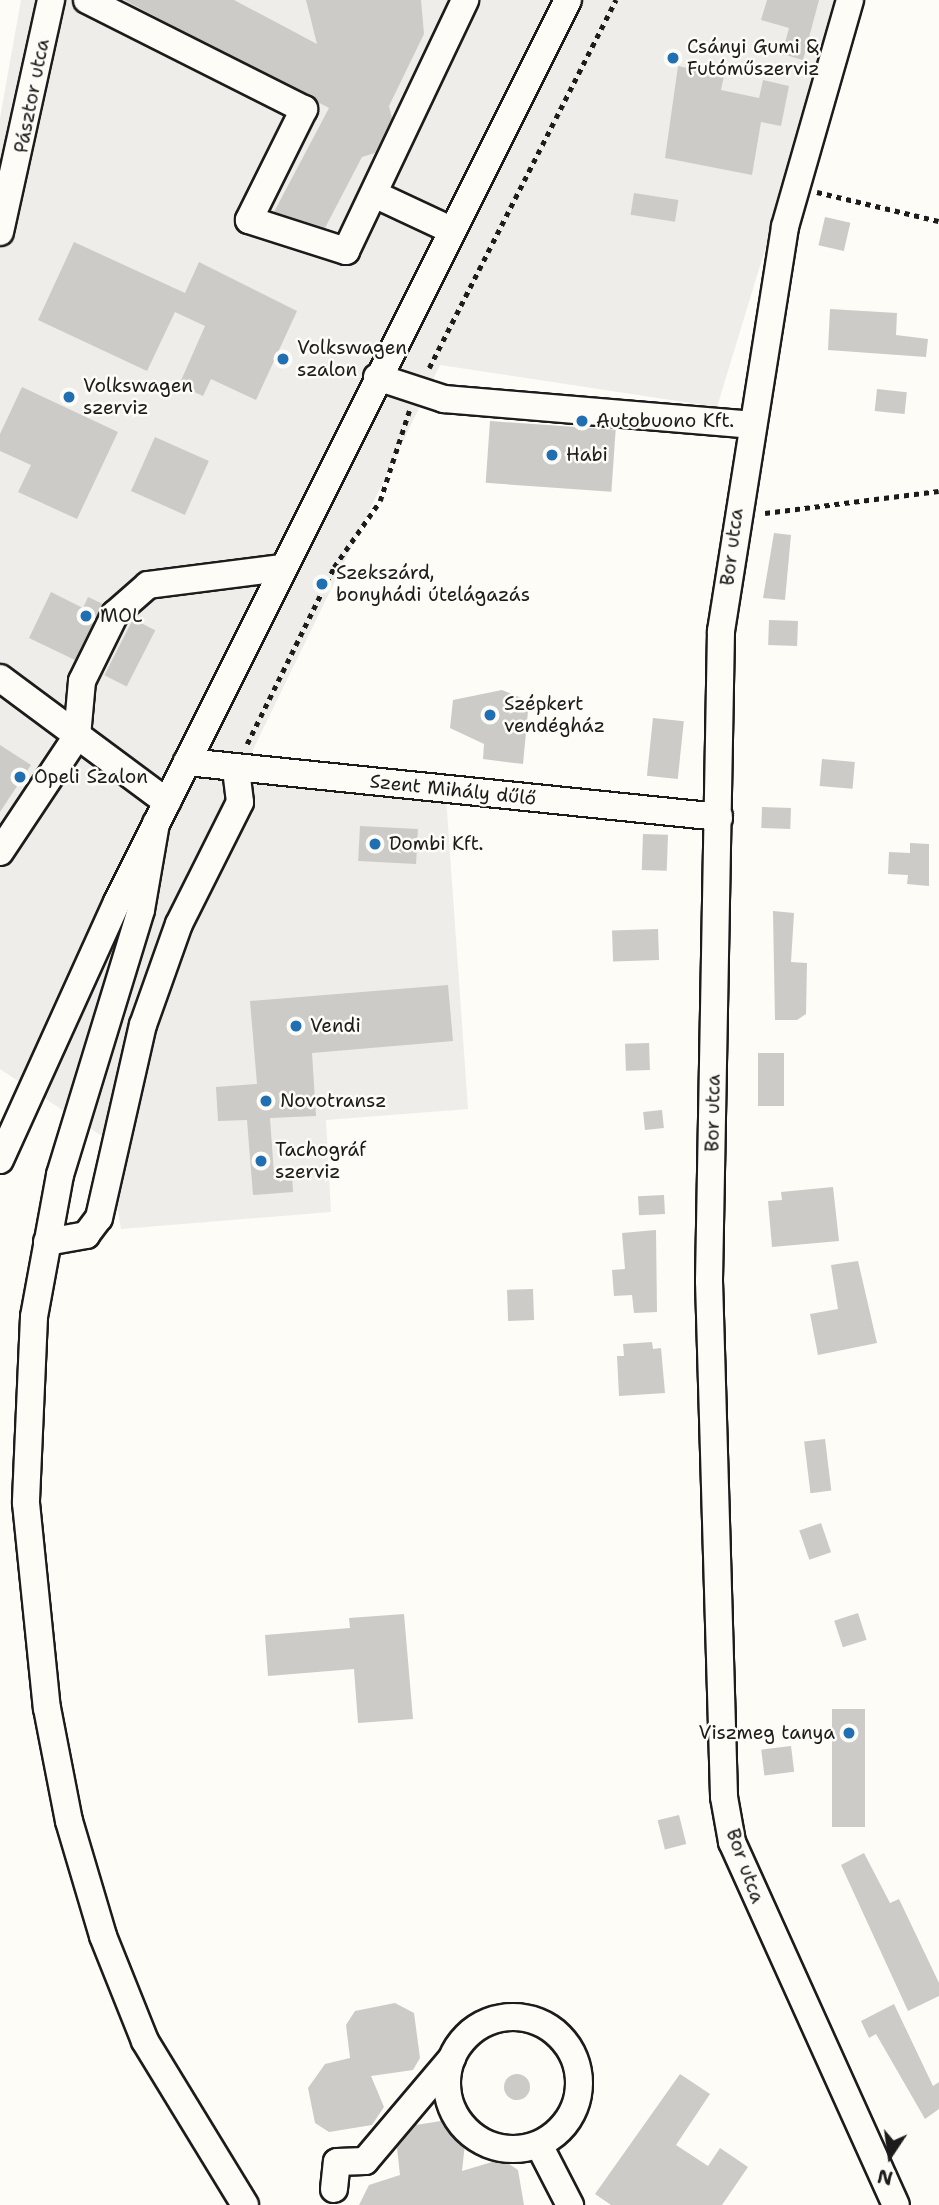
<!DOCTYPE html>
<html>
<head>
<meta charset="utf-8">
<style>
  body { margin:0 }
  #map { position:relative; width:939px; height:2205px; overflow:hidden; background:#fdfcf7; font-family:"Shantell Sans",sans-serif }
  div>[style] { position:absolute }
  .built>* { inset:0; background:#eeede9 }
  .building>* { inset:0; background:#cccbc8; transform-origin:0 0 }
  .round { border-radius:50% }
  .path>* { height:4.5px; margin-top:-2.25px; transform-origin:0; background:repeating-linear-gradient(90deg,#1c1c1c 0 5px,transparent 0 10px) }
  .roads { filter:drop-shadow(2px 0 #1c1c1c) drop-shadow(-2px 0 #1c1c1c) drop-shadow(0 2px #1c1c1c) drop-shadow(0 -2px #1c1c1c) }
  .minor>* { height:26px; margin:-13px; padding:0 13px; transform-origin:13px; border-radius:13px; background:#fdfcf7 }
  .minor>.ring { margin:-13px; padding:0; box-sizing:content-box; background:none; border:26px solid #fdfcf7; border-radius:50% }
  .dots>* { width:19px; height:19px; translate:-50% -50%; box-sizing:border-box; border:4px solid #fdfcf7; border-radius:50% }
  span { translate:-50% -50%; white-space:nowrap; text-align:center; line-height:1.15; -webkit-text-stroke:5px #fdfcf7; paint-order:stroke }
  .poi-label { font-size:19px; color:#1c1c1c }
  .left { translate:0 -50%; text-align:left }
  .right { translate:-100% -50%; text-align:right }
  .street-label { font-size:19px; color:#1c1c1c }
  .north { position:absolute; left:855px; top:2121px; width:70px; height:70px; -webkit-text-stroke:5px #fdfcf7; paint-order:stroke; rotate:193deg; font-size:19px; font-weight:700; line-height:28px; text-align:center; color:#1c1c1c }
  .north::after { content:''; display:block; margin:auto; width:24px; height:32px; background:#1c1c1c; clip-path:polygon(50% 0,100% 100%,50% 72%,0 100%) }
</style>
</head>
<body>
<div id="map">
  <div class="built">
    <i style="clip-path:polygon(21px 0,841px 0,717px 407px,440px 365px,247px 762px,445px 783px,468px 1109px,326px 1120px,331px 1212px,121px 1229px,105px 1138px,0 1069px,0 118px)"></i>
  </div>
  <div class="building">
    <i style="clip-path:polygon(124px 0,234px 0,317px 44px,306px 0,421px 0,424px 34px,389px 106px,392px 118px,375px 153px,362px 157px,325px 228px,274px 212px,329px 108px)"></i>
    <i style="clip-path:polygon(767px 0,819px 0,803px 60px,782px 54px,789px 28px,761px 20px)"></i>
    <i style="clip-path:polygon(678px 66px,724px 76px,721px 90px,759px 98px,763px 80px,789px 86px,781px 126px,761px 122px,752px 175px,665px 158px)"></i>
    <i style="left:634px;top:193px;width:45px;height:22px;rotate:9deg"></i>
    <i style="left:825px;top:217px;width:26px;height:29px;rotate:13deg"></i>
    <i style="clip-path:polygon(74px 242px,185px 293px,199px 262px,297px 311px,256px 400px,211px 379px,203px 396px,179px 385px,205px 326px,175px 312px,147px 371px,38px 320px)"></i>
    <i style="clip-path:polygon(830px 309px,897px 313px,896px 335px,928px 339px,926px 357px,828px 350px)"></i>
    <i style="clip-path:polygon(22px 387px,118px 432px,77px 519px,18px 492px,31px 465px,0 451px,0 434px)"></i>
    <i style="left:877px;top:389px;width:30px;height:22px;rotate:6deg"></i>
    <i style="left:490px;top:421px;width:126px;height:62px;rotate:4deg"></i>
    <i style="left:155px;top:437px;width:59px;height:59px;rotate:24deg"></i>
    <i style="clip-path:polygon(774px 533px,791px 535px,785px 600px,763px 598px)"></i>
    <i style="clip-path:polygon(51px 592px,83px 608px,88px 597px,103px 604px,75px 660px,29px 638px)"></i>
    <i style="left:133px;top:619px;width:25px;height:63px;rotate:27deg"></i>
    <i style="left:769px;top:620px;width:29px;height:25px;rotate:2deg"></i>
    <i style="clip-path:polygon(502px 690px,529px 701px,523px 764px,483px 759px,484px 744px,450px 728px,453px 700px)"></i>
    <i style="left:653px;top:718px;width:31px;height:58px;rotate:6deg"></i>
    <i style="clip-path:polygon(0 745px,31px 765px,0 812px)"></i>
    <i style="left:822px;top:759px;width:33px;height:27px;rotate:5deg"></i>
    <i style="left:762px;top:807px;width:29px;height:21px;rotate:2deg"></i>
    <i style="left:360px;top:826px;width:58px;height:35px;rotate:3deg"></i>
    <i style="left:643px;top:834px;width:25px;height:36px;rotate:2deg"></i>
    <i style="clip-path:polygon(910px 843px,929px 844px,929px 886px,907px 884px,908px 875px,888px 874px,889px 852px,910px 853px)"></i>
    <i style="clip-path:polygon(773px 911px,794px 913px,791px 962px,807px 963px,806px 1014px,797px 1020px,775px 1020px)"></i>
    <i style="left:658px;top:929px;width:31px;height:46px;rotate:88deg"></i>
    <i style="clip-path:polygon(448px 985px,453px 1041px,312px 1053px,316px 1116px,270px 1118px,274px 1174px,292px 1174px,293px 1192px,253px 1195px,247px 1120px,218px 1121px,216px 1087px,257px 1084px,250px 1001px)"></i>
    <i style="left:649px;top:1043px;width:27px;height:24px;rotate:88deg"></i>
    <i style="left:758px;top:1053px;width:26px;height:53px"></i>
    <i style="left:662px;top:1110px;width:18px;height:19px;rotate:84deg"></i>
    <i style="clip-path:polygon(833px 1187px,839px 1241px,772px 1247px,768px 1201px,782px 1200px,781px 1192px)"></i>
    <i style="left:664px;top:1195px;width:19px;height:26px;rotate:87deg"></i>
    <i style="clip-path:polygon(656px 1230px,657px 1312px,634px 1313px,632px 1295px,614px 1296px,612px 1270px,625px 1269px,622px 1233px)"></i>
    <i style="clip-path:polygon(858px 1261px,877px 1343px,818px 1355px,810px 1314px,838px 1309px,831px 1265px)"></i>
    <i style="left:533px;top:1289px;width:31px;height:26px;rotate:88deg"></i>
    <i style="clip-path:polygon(652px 1342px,653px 1349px,661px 1348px,665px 1393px,619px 1396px,617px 1356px,624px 1356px,623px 1344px)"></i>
    <i style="left:825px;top:1439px;width:52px;height:21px;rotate:83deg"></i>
    <i style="left:821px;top:1523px;width:31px;height:23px;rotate:71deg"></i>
    <i style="left:858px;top:1613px;width:28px;height:25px;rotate:72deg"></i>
    <i style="clip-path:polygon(404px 1614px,413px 1719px,358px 1723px,354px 1669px,268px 1676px,265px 1635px,350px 1628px,349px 1618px)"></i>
    <i style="left:832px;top:1709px;width:33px;height:118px"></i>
    <i style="left:791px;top:1746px;width:26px;height:30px;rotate:83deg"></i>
    <i style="left:679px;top:1815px;width:30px;height:22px;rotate:76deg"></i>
    <i style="clip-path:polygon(864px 1853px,890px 1903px,899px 1899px,939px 1983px,939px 1996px,908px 2011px,841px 1865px)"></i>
    <i style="clip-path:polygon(395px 2003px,414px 2013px,420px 2058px,413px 2070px,371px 2076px,384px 2107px,372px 2125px,329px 2132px,315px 2123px,308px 2088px,325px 2064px,350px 2058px,346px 2025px,355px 2011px)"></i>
    <i style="clip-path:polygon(894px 2004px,933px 2086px,939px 2082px,939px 2109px,925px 2119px,876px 2034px,869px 2038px,861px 2021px)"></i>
    <i class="round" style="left:504px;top:2074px;width:26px;height:26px"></i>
    <i style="clip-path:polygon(680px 2074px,710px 2094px,676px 2145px,708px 2166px,720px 2148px,748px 2167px,722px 2205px,611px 2205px,595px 2194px)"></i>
    <i style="clip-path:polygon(447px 2120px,466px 2134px,462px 2171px,502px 2159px,518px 2170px,524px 2205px,359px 2205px,369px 2185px,400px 2175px,397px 2148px,416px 2125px)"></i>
  </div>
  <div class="path">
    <i style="left:817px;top:192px;width:125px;rotate:13.4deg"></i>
    <i style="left:429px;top:368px;width:413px;rotate:-63.1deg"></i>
    <i style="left:765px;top:513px;width:175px;rotate:-7.2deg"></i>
    <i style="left:247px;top:744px;width:197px;rotate:-63.8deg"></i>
    <i style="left:334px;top:567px;width:80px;rotate:-55.1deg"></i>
    <i style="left:380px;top:501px;width:95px;rotate:-72.1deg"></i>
  </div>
  <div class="roads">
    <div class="minor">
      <i style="left:87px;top:0;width:243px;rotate:26.7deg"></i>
      <i style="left:304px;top:109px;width:124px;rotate:116.4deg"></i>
      <i style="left:249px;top:220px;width:102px;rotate:17.7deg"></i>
      <i style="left:346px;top:251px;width:278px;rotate:-64.6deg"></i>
      <i style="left:850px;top:0;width:236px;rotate:106deg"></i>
      <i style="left:785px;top:227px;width:409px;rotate:99deg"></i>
      <i style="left:721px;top:631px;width:650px;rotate:91.06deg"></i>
      <i style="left:709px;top:1281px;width:516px;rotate:88.33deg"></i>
      <i style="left:724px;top:1797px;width:46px;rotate:79.9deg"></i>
      <i style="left:732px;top:1842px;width:398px;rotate:65.7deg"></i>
      <i style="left:374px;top:194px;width:85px;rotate:25.1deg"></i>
      <i style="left:0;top:232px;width:238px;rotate:-77.6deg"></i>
      <i style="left:377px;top:377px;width:71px;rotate:18.2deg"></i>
      <i style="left:444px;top:399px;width:308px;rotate:4.8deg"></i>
      <i style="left:0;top:678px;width:208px;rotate:36.6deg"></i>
      <i style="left:187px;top:762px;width:535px;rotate:5.9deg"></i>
      <i style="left:156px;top:823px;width:88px;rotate:99.8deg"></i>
      <i style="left:141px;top:910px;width:277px;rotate:107deg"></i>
      <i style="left:60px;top:1175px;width:144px;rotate:100.4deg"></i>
      <i style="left:34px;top:1317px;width:186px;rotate:92.5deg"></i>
      <i style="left:26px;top:1503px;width:206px;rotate:84.2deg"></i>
      <i style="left:47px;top:1708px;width:115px;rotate:79deg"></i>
      <i style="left:69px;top:1821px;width:120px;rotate:73.5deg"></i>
      <i style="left:103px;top:1936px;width:113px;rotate:68.2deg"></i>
      <i style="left:145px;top:2041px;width:192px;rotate:58.6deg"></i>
      <i style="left:0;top:852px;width:139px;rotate:-56.4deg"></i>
      <i style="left:77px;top:736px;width:55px;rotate:-84.8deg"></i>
      <i style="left:82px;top:681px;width:75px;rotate:-63.8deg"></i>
      <i style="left:115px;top:614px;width:44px;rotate:-41.3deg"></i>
      <i style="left:148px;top:585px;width:134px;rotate:-7.3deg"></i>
      <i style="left:0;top:1160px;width:283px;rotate:-65.6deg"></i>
      <i style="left:117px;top:902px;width:1008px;rotate:-63.43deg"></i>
      <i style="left:47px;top:1242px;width:40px;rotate:-10deg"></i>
      <i style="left:86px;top:1235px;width:21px;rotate:-53deg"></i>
      <i style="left:99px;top:1218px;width:198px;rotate:-77.2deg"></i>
      <i style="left:143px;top:1025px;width:107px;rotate:-70.4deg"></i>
      <i style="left:179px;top:924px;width:136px;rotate:-63.4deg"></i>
      <i style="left:240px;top:802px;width:33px;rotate:-97deg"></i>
      <i class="ring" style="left:447px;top:2017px;width:106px;height:106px"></i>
      <i style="left:539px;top:2145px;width:68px;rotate:62.7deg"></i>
      <i style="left:334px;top:2189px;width:27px;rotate:-84deg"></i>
      <i style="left:337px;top:2162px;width:28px;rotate:-2deg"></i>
      <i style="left:365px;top:2161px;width:135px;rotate:-49.8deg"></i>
    </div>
  </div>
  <div class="dots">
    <i style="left:673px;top:58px;background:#1f6fb2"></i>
    <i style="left:283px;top:359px;background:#1f6fb2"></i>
    <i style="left:69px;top:397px;background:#1f6fb2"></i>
    <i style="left:582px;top:421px;background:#1f6fb2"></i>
    <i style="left:552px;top:455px;background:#1f6fb2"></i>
    <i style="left:322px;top:584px;background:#1f6fb2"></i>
    <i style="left:86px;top:616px;background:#1f6fb2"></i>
    <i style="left:490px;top:715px;background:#1f6fb2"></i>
    <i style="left:20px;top:777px;background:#1f6fb2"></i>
    <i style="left:375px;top:844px;background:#1f6fb2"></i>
    <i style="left:296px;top:1026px;background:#1f6fb2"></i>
    <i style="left:266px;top:1101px;background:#1f6fb2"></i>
    <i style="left:261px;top:1161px;background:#1f6fb2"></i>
    <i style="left:849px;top:1733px;background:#1f6fb2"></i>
  </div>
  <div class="poi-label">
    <span class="left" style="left:687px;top:58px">Csányi Gumi &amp;<br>Futóműszerviz</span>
    <span class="left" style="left:297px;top:359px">Volkswagen<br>szalon</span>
    <span class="left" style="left:83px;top:397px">Volkswagen<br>szerviz</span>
    <span class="left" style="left:596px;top:421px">Autobuono Kft.</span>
    <span class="left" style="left:566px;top:455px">Habi</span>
    <span class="left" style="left:336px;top:584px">Szekszárd,<br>bonyhádi útelágazás</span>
    <span class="left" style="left:100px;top:616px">MOL</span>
    <span class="left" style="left:504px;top:715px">Szépkert<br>vendégház</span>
    <span class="left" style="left:34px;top:777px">Opeli Szalon</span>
    <span class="left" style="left:389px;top:844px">Dombi Kft.</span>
    <span class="left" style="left:310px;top:1026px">Vendi</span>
    <span class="left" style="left:280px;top:1101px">Novotransz</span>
    <span class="left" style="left:275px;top:1161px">Tachográf<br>szerviz</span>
    <span class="right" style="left:835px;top:1733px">Viszmeg tanya</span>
  </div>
  <div class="street-label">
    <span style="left:32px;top:96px;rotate:-79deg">Pásztor utca</span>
    <span style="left:732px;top:547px;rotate:-83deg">Bor utca</span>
    <span style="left:453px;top:790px;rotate:6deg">Szent Mihály dűlő</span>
    <span style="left:713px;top:1113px;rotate:-89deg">Bor utca</span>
    <span style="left:745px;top:1866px;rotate:70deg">Bor utca</span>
  </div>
  <div class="north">N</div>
</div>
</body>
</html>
